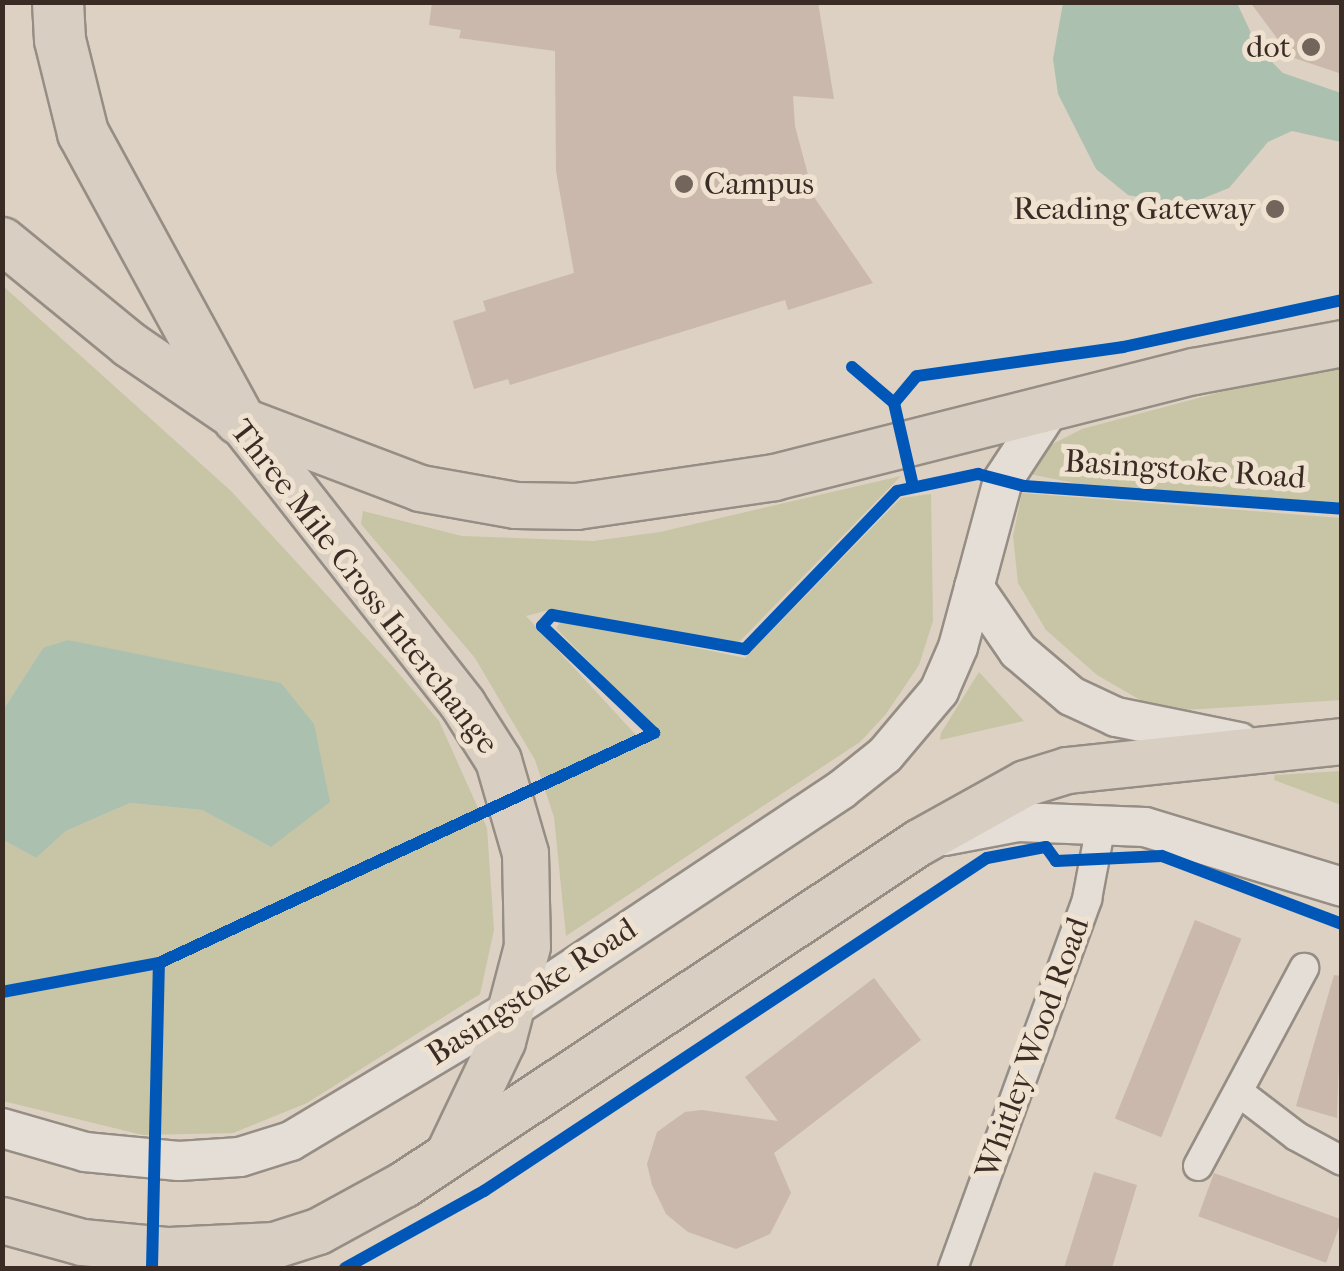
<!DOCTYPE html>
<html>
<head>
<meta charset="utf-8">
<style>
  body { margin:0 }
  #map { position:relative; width:1344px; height:1271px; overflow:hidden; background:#dcd1c2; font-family:"IM FELL French Canon",serif }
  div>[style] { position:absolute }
  .green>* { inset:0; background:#c7c5a5 }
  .water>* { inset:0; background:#acc0b0 }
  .building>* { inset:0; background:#cab8ad; transform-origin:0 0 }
  .roads { filter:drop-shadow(2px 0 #968e85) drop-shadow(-2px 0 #968e85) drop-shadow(0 2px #968e85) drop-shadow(0 -2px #968e85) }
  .minor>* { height:28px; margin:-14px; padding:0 14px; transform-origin:14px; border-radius:14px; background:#e4ded6 }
  .secondary>* { height:38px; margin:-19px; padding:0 19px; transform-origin:19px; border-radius:19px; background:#e4ded6 }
  .trunk>* { height:45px; margin:-22.5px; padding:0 22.5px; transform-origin:22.5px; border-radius:22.5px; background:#d8cec2 }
  .motorway>* { height:50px; margin:-25px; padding:0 25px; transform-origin:25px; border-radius:25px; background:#d8cec2 }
  .cycleway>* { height:12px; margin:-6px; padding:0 6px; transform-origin:6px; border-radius:6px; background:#0057b8 }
  .dots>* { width:28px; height:28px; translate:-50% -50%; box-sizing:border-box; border:5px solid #efe2d0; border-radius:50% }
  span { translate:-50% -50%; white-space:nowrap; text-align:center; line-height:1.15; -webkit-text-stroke:10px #efe2d0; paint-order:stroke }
  .poi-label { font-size:32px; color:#3b2b25 }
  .right { translate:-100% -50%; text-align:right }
  .left { translate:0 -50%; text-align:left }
  .street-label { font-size:32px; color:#3b2b25 }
  .frame { position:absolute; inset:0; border:5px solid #3b2b25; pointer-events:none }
</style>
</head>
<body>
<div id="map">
  <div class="green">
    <i style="clip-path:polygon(3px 286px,231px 491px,394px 668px,439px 721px,487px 828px,494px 930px,480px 994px,307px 1103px,233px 1133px,143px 1135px,3px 1101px,3px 840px,36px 858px,66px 831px,130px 803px,202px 810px,271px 847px,43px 648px,3px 710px)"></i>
    <i style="clip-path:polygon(1341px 369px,1341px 504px,1103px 489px,1025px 473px,1043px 449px,1082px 429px,1266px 380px)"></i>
    <i style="clip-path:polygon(901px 476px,739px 642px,549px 610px,526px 616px,636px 735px,657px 732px,556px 628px,562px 620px,745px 658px,901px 498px,931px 494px,933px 621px,919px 665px,886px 714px,860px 742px,566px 936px,554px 817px,535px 760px,475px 658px,361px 524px,363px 511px,462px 536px,593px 541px,660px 532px)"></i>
    <i style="clip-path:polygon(1022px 493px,1341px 518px,1341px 700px,1185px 710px,1142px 701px,1097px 675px,1046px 630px,1018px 583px,1013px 536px)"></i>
    <i style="clip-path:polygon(979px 672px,1024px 721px,940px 740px,941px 733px)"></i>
    <i style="clip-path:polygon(1341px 771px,1341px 805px,1274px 780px,1275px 775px)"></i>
  </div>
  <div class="water">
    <i style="clip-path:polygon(1063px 3px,1237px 3px,1258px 48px,1283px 73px,1341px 93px,1341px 142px,1292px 131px,1268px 142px,1229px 188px,1184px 206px,1128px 195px,1096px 169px,1058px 94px,1053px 59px)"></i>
    <i style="clip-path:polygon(68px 640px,281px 683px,314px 724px,330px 802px,271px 847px,202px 810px,130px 803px,66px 831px,36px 858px,3px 840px,3px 710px,43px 648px)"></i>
  </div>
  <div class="building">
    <i style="clip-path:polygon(432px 2px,818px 2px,834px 99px,793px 96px,795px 126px,814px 197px,873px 283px,788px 310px,785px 300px,510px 385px,508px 379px,474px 389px,453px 321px,486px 311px,483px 301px,574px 273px,556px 171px,555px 51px,459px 38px,461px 30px,429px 25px)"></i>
    <i style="clip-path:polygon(1250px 2px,1342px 2px,1342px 74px,1291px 57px)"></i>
    <i style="left:1195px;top:920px;width:50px;height:214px;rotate:22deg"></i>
    <i style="clip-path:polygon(1334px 975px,1342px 976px,1337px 1118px,1296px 1106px)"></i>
    <i style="clip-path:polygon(874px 978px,921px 1040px,774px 1153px,791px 1193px,770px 1234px,736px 1249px,688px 1232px,666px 1214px,652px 1185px,647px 1164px,657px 1132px,685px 1112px,702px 1110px,778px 1121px,745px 1077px)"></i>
    <i style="clip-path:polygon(1094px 1172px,1137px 1185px,1112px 1268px,1064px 1268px)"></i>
    <i style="left:1214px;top:1173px;width:136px;height:46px;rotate:20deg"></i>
  </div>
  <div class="roads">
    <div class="minor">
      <i style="left:1240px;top:1093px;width:71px;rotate:37.5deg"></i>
      <i style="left:1296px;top:1136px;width:52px;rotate:28.5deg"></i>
      <i style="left:1198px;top:1166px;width:225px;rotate:-61.8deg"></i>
      <i style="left:953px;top:1268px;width:393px;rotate:-70deg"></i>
      <i style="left:1087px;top:899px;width:75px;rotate:-79.3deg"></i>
    </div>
    <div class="secondary">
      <i style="left:974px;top:587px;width:78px;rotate:55.5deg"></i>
      <i style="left:1018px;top:651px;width:70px;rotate:40.3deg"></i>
      <i style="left:1071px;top:696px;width:50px;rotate:25deg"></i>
      <i style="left:1116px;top:717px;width:126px;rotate:11.5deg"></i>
      <i style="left:944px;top:836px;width:75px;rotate:-10.7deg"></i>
      <i style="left:1018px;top:822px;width:127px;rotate:2.3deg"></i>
      <i style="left:1145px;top:827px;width:206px;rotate:16.9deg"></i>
      <i style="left:2px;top:1128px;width:86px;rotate:16.1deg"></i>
      <i style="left:85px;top:1152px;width:94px;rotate:5.5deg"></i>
      <i style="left:179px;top:1161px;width:61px;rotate:-3.8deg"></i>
      <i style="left:240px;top:1157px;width:53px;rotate:-17.4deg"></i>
      <i style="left:291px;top:1141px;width:259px;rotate:-30.9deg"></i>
      <i style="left:513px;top:1008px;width:394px;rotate:-33.6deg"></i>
      <i style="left:841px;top:790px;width:56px;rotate:-38.5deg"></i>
      <i style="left:885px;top:755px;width:84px;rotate:-49.8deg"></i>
      <i style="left:939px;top:691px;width:48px;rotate:-66.6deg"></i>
      <i style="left:958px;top:647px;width:173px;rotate:-74.9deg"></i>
      <i style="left:1003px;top:480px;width:87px;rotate:-56.7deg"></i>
    </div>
    <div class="trunk">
      <i style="left:2px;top:240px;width:164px;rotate:39.3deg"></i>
      <i style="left:129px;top:344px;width:133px;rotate:34.3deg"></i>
      <i style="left:239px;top:419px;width:363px;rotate:51.9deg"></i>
      <i style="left:463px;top:705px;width:65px;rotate:57.5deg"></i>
      <i style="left:498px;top:760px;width:97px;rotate:73.8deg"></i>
      <i style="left:525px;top:853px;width:93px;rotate:88.8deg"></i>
      <i style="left:527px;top:946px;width:98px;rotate:104.7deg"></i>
      <i style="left:502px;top:1041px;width:119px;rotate:115.5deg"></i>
      <i style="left:241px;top:420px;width:191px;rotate:20.8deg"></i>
      <i style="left:420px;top:488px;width:97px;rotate:10.1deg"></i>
      <i style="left:515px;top:505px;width:61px;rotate:0.9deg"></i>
      <i style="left:576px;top:506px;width:200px;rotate:-8.3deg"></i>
      <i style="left:774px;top:477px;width:433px;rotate:-14.2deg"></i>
      <i style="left:1194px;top:371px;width:151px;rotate:-10.7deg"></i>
      <i style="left:2px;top:1220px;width:83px;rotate:15.4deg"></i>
      <i style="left:82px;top:1242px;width:87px;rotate:5.3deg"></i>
      <i style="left:169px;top:1250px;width:105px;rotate:-2.7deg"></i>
      <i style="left:274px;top:1245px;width:46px;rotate:-17.7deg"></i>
      <i style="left:318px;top:1231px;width:98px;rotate:-28.7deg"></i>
      <i style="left:404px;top:1184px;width:618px;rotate:-33.59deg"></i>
      <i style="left:919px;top:842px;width:121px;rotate:-29.1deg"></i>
      <i style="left:1025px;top:783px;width:44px;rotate:-17.2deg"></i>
      <i style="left:1067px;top:770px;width:277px;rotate:-6deg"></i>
    </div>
    <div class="motorway">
      <i style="left:58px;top:2px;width:38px;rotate:87deg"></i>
      <i style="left:60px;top:40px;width:96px;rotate:76.1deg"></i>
      <i style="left:83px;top:133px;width:326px;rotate:61.4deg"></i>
    </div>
  </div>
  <div class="cycleway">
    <i style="left:852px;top:367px;width:55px;rotate:40.6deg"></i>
    <i style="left:894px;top:403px;width:85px;rotate:77.1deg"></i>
    <i style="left:894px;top:403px;width:35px;rotate:-50deg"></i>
    <i style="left:917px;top:376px;width:208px;rotate:-8deg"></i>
    <i style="left:1123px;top:347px;width:224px;rotate:-12.1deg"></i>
    <i style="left:2px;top:992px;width:160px;rotate:-10.5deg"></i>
    <i style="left:159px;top:963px;width:546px;rotate:-24.92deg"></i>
    <i style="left:654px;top:733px;width:155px;rotate:-136.3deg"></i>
    <i style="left:542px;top:626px;width:15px;rotate:-48deg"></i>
    <i style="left:552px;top:615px;width:196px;rotate:10deg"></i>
    <i style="left:745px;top:649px;width:219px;rotate:-46.1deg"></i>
    <i style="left:897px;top:491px;width:83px;rotate:-11.9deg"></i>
    <i style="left:978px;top:474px;width:48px;rotate:14.6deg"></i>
    <i style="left:1024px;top:486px;width:319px;rotate:4.1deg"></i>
    <i style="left:152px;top:1268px;width:305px;rotate:-88.7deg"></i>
    <i style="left:345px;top:1268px;width:159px;rotate:-29deg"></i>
    <i style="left:484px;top:1191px;width:603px;rotate:-33.51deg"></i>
    <i style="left:987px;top:858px;width:60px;rotate:-10.6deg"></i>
    <i style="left:1046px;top:847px;width:17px;rotate:54deg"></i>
    <i style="left:1056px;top:861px;width:106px;rotate:-2.7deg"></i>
    <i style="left:1162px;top:856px;width:192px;rotate:20.7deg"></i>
  </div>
  <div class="dots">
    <i style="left:1311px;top:47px;background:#73655c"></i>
    <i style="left:684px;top:184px;background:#73655c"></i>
    <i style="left:1275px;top:209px;background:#73655c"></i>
  </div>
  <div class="poi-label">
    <span class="right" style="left:1291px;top:47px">dot</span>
    <span class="left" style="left:704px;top:184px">Campus</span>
    <span class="right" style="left:1255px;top:209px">Reading Gateway</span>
  </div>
  <div class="street-label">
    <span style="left:1185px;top:470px;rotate:4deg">Basingstoke Road</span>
    <span style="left:364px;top:587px;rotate:52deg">Three Mile Cross Interchange</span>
    <span style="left:532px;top:992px;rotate:-33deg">Basingstoke Road</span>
    <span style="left:1033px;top:1048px;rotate:-70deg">Whitley Wood Road</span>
  </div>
  <div class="frame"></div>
</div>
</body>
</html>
